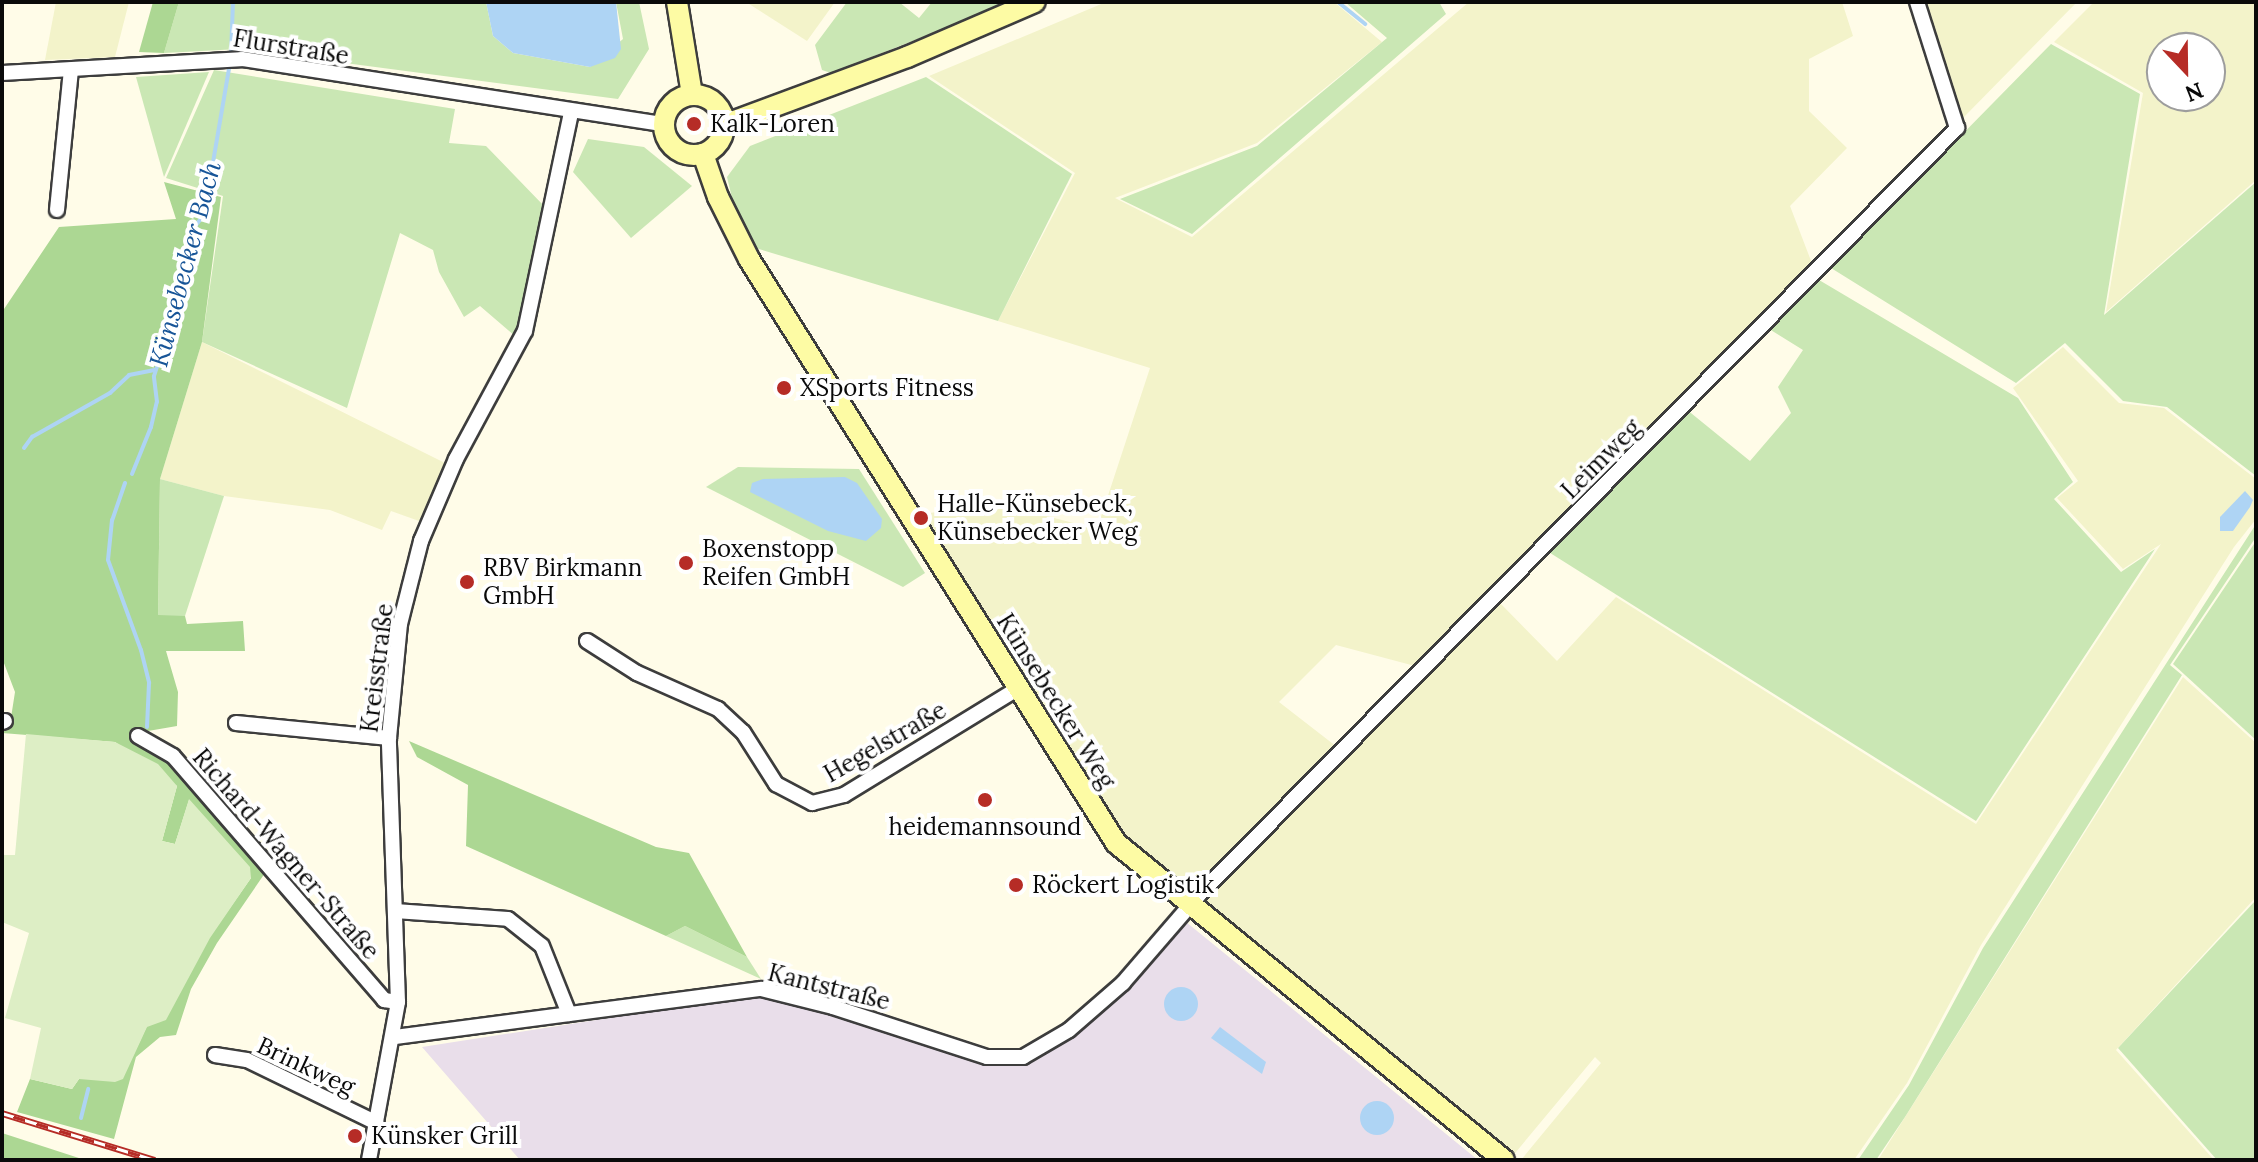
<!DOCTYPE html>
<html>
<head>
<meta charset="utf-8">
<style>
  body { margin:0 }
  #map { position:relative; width:2258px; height:1162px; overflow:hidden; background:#fffce8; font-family:Lora,serif }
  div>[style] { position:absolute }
  .industrial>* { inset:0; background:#e9deea }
  .farmland>* { inset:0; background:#f3f3ca }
  .green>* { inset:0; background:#cae7b4 }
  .forest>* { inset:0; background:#acd793 }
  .pitch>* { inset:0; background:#ddeec5 }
  .water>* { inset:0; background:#aed4f4 }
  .round { border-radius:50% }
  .stream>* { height:4px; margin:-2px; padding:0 2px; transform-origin:2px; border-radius:2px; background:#aed4f4 }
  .roads { filter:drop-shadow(2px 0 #3d3d3d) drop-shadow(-2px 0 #3d3d3d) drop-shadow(0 2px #3d3d3d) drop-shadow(0 -2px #3d3d3d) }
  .street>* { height:14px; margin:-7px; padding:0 7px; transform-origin:7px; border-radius:7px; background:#fff }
  .secondary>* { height:20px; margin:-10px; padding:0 10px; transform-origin:10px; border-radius:10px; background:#fdfba4 }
  .secondary>.ring { margin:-10px; padding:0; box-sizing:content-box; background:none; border:20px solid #fdfba4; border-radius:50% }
  .rail>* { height:7px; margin-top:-3.5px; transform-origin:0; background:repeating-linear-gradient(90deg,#fff 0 12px,#b62c26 0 24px); box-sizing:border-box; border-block:2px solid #b62c26 }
  .dots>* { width:22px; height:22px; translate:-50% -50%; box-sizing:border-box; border:4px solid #fff; border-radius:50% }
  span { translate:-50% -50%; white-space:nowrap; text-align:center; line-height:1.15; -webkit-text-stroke:8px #fff; paint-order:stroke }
  .street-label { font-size:24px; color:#0a0a0a }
  .poi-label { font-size:24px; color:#0a0a0a }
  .left { translate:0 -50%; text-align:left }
  .water-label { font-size:26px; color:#185598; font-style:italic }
  .frame { position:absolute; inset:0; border:4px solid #0a0a0a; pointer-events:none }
  .north { position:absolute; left:2146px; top:32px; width:80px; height:80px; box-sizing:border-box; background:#fff; border:2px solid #9d9d9d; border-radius:50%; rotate:158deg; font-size:22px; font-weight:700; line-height:32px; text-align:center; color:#0a0a0a }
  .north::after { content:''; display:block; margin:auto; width:28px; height:36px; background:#b62c26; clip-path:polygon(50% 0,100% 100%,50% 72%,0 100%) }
</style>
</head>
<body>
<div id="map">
  <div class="industrial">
    <i style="clip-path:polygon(1186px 922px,1478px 1160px,520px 1160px,422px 1047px,770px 993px,989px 1064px,1029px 1064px,1073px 1033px)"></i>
  </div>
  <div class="farmland">
    <i style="clip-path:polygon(56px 2px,129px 2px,115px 57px,45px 60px)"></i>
    <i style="clip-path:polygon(746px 2px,835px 2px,807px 41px)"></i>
    <i style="clip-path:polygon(1106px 2px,1334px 2px,1382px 42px,1257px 143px,1115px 198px,1192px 237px,1469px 2px,1842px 2px,1853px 36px,1809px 59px,1809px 111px,1847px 148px,1790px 206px,1813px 266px,1415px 666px,1336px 645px,1279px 702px,1337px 747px,1197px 890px,1187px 892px,1122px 837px,917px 515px,995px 503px,1097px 529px,1150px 368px,998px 321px,1075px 173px,929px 76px)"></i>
    <i style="clip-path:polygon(1923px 2px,2077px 2px,1962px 119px)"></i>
    <i style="clip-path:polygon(evenodd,2094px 2px,2256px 2px,2256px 180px,2106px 312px,2143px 93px,2054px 42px,2094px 2px,2162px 48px,2210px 48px,2210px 96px,2162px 96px,2162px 48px)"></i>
    <i style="clip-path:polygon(202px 342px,447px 464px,419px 521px,391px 511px,382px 530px,330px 510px,224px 496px,160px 479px)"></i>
    <i style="clip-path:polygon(2063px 347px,2119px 403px,2164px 408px,2256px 479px,2256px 519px,2234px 547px,1981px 945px,1907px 1083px,1854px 1160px,1521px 1160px,1601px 1063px,1595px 1057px,1511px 1158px,1201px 904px,1500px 603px,1557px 661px,1616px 597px,1976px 824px,2161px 544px,2123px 569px,2057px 498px,2078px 481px,2013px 388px)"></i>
    <i style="clip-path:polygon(2183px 677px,2256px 743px,2256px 897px,2116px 1050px,2214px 1160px,1878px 1160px)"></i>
  </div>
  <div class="green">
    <i style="clip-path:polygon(179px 2px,486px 2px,493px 36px,513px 53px,590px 67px,623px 39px,616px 2px,639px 2px,649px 49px,618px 99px,239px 49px,164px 53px)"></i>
    <i style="clip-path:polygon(847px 2px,899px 2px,919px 18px,932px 2px,1012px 2px,831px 73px,822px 70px,815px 45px)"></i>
    <i style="clip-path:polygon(1345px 2px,1439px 2px,1446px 14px,1192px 234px,1120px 199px,1257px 146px,1387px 38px)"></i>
    <i style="clip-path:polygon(2051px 44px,2140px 94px,2104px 315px,2256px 182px,2256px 476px,2167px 407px,2123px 401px,2065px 343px,2016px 383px,1831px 268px)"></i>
    <i style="clip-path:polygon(214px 70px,455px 109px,449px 143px,486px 146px,545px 207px,515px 336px,480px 306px,464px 317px,439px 272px,433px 250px,400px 233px,347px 408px,202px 342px,223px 196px,166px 178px)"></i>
    <i style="clip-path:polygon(209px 72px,164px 177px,136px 77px)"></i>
    <i style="clip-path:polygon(926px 77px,1072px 174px,998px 321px,752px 247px,733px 202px,727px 177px,750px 146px)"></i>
    <i style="clip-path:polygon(588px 139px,644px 147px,692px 186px,631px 238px,573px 172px)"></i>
    <i style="clip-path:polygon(1814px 277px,2018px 398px,2073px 482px,2054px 499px,2121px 572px,2155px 549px,1976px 821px,1547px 551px,1686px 409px,1750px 461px,1791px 413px,1778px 387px,1803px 350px,1766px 327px)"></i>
    <i style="clip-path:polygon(738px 467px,859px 469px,925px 573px,903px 587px,706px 487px)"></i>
    <i style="clip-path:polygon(160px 479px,224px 496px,185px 616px,158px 616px)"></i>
    <i style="clip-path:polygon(2256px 524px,2256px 537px,2170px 665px,2182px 675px,1905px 1117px,1876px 1160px,1858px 1160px,1909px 1085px,1983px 948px)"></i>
    <i style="clip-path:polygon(2256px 541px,2256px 740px,2173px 664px)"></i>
    <i style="clip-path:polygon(2256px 900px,2256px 1160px,2217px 1160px,2118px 1048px)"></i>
    <i style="clip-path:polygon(685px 926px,747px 957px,761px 979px,666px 936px)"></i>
  </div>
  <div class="forest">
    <i style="clip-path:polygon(153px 2px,179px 2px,164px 53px,139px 52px)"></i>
    <i style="clip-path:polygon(164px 182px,221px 197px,202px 342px,160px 479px,158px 615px,185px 616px,187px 624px,243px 621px,245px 651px,166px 651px,178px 692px,177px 726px,148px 731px,144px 747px,167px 761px,265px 873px,217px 943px,191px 989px,176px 1035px,160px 1037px,136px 1057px,114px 1139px,17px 1112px,30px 1079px,72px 1089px,79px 1079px,122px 1079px,147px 1026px,251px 878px,189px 800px,175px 844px,162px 841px,177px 786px,115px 742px,2px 733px,2px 727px,10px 724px,15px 692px,2px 658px,2px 312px,59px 227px,176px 219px)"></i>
    <i style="clip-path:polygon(409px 741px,656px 847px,689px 853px,747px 957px,685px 926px,666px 936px,466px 846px,468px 785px,417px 757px)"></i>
    <i style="clip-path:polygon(2px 1133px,85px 1160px,2px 1160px)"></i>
  </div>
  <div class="pitch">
    <i style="clip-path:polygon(26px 734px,115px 742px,158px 764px,177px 786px,162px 841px,175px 844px,189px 799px,250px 867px,251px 878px,210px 938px,166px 1020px,147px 1027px,123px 1079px,115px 1082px,79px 1079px,72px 1089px,30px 1079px,41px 1028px,5px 1018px,29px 933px,2px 922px,2px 855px,15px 855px)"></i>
  </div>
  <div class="water">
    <i style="clip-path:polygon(486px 2px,616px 2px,621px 49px,615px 58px,590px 67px,513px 53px,493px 36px)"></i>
    <i style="clip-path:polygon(845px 477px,857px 483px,882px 519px,881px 528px,866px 541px,828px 531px,750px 492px,752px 483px,763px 479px)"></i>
    <i style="clip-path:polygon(2245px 491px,2253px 500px,2250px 507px,2233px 531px,2220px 531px,2220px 517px)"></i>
    <i class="round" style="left:1164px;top:987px;width:34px;height:34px"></i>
    <i style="clip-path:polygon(1220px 1027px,1266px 1062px,1262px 1074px,1211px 1038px)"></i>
    <i class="round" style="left:1360px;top:1101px;width:34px;height:34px"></i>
  </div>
  <div class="stream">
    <i style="left:1338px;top:2px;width:35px;rotate:39deg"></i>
    <i style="left:231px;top:54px;width:52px;rotate:-87.8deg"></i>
    <i style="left:24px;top:448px;width:14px;rotate:-54deg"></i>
    <i style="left:32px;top:437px;width:90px;rotate:-29.4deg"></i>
    <i style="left:110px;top:393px;width:26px;rotate:-43deg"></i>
    <i style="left:129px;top:375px;width:26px;rotate:-11deg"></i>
    <i style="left:132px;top:474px;width:51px;rotate:-68deg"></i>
    <i style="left:151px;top:427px;width:26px;rotate:-77deg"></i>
    <i style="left:157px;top:402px;width:26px;rotate:-97deg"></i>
    <i style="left:154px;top:376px;width:116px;rotate:-71.9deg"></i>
    <i style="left:190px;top:266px;width:32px;rotate:-92deg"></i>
    <i style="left:189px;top:234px;width:24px;rotate:-52deg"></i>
    <i style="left:204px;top:215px;width:154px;rotate:-80.3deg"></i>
    <i style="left:125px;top:483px;width:39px;rotate:109deg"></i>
    <i style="left:112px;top:520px;width:40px;rotate:95.7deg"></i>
    <i style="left:108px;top:560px;width:96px;rotate:69.9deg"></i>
    <i style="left:141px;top:650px;width:34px;rotate:76deg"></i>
    <i style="left:149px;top:683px;width:44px;rotate:92.6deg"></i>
    <i style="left:81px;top:1118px;width:30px;rotate:-76deg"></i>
  </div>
  <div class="roads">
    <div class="street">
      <i style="left:2px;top:73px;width:240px;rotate:-3.3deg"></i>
      <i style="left:242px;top:59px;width:426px;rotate:8.8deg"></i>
      <i style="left:57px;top:210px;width:141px;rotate:-84.3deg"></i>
      <i style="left:587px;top:641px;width:59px;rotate:32.6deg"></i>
      <i style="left:637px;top:673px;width:89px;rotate:24deg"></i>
      <i style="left:718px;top:709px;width:34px;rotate:43deg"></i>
      <i style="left:743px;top:732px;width:62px;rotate:57.6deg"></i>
      <i style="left:776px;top:784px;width:41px;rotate:27.8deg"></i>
      <i style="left:812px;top:803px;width:33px;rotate:-14deg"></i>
      <i style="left:844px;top:795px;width:203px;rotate:-31.5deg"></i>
      <i style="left:2px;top:722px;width:3px;rotate:-18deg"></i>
      <i style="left:236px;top:723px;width:154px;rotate:5.6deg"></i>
      <i style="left:138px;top:736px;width:40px;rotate:29.7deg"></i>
      <i style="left:173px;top:756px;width:323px;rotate:49.1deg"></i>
      <i style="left:384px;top:1000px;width:14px;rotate:8deg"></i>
      <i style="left:395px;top:911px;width:113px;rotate:4deg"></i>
      <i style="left:508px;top:919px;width:43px;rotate:38.5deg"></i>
      <i style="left:542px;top:946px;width:73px;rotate:68.3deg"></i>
      <i style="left:395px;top:1037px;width:369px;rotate:-7.5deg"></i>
      <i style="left:761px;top:989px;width:74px;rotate:14deg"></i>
      <i style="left:833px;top:1007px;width:162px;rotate:18deg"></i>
      <i style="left:987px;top:1057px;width:36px"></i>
      <i style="left:1023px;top:1057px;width:53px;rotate:-30.4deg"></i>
      <i style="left:1069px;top:1030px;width:72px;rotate:-41deg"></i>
      <i style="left:1123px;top:983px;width:115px;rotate:-49.2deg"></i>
      <i style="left:1198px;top:896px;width:1080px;rotate:-45.34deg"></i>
      <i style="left:1957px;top:128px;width:132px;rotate:-107.6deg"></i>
      <i style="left:215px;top:1055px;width:32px;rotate:9deg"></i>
      <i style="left:247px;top:1060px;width:144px;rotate:25.9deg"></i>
      <i style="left:369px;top:1160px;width:161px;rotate:-79.6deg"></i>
      <i style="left:398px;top:1002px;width:264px;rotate:-92deg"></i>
      <i style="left:389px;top:738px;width:115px;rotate:-84.5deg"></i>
      <i style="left:400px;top:624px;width:86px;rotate:-75.8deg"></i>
      <i style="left:421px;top:541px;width:89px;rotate:-66.9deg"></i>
      <i style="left:456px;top:459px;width:145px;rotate:-61.7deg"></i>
      <i style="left:525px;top:331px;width:224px;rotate:-78.1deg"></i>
    </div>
    <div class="secondary">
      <i style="left:677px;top:2px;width:94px;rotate:80.8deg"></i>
      <i class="ring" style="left:664px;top:95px;width:40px;height:40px"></i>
      <i style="left:724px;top:125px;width:195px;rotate:-20.4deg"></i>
      <i style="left:907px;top:57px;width:139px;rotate:-23.3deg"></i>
      <i style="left:703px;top:154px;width:46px;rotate:70.8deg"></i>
      <i style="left:718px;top:197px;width:69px;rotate:63.4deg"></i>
      <i style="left:749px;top:259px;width:690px;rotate:57.85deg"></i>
      <i style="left:1116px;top:843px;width:501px;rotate:39.25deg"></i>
    </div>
  </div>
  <div class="rail">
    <i style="left:2px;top:1113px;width:160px;rotate:17.1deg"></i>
  </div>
  <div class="dots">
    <i style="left:694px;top:124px;background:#b62c26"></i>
    <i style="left:784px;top:388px;background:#b62c26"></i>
    <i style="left:921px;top:518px;background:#b62c26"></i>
    <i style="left:686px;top:563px;background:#b62c26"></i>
    <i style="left:467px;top:582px;background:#b62c26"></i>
    <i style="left:985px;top:800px;background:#b62c26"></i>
    <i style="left:1016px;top:885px;background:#b62c26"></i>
    <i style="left:355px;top:1136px;background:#b62c26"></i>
  </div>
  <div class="street-label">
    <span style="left:291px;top:47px;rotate:9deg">Flurstraße</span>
    <span style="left:1601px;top:459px;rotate:-45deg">Leimweg</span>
    <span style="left:377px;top:668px;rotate:-83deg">Kreisstraße</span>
    <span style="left:1056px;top:701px;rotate:58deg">Künsebecker Weg</span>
    <span style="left:885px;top:742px;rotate:-30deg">Hegelstraße</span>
    <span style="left:286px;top:854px;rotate:49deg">Richard-Wagner-Straße</span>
    <span style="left:829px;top:987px;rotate:14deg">Kantstraße</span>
    <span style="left:306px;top:1066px;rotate:25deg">Brinkweg</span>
  </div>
  <div class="poi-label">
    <span class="left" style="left:710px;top:124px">Kalk-Loren</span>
    <span class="left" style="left:800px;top:388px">XSports Fitness</span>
    <span class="left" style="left:937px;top:518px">Halle-Künsebeck,<br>Künsebecker Weg</span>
    <span class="left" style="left:702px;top:563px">Boxenstopp<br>Reifen GmbH</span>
    <span class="left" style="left:483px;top:582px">RBV Birkmann<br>GmbH</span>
    <span style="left:985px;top:827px">heidemannsound</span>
    <span class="left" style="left:1032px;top:885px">Röckert Logistik</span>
    <span class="left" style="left:371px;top:1136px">Künsker Grill</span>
  </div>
  <div class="water-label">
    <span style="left:185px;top:264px;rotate:-75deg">Künsebecker Bach</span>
  </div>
  <div class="frame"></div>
  <div class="north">N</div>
</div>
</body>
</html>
